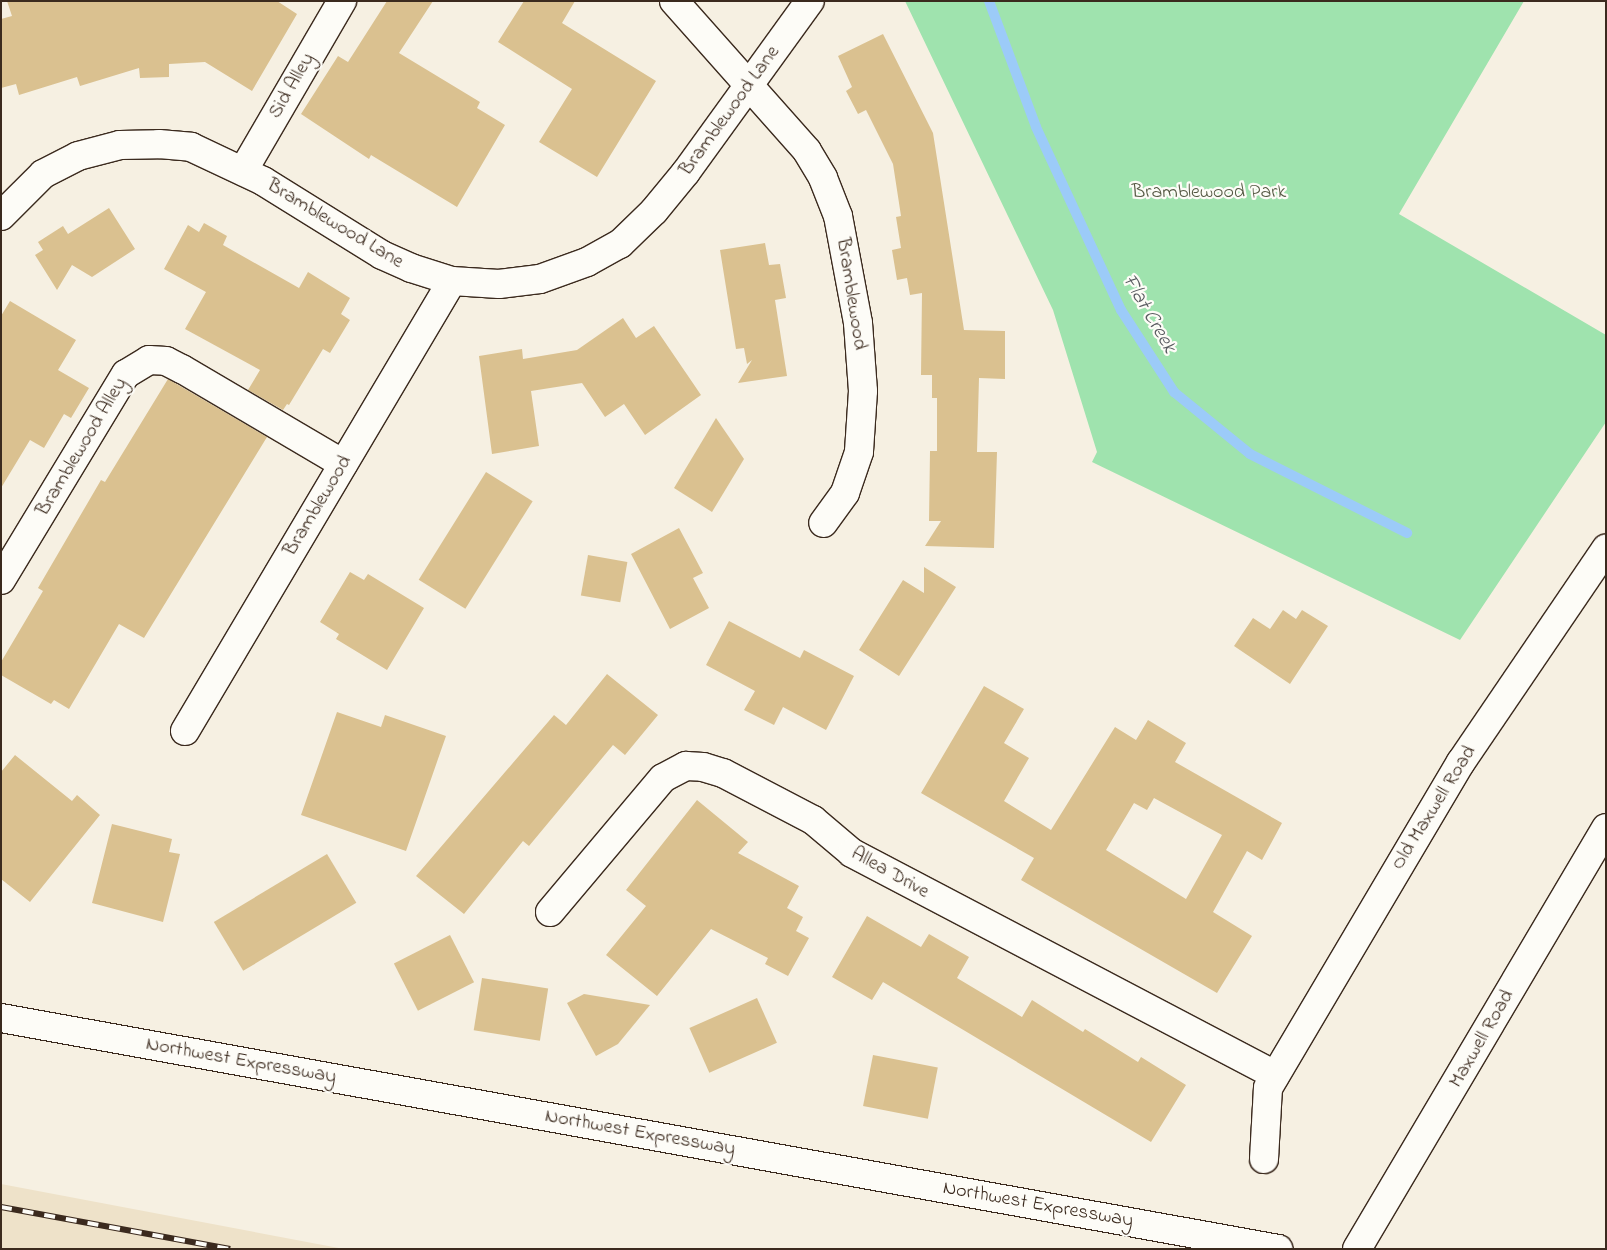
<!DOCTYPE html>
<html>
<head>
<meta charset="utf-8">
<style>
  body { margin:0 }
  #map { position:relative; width:1607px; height:1250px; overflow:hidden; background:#f6f0e2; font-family:"Indie Flower",sans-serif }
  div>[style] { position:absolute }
  .built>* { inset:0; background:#eee2c9 }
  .green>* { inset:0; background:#9fe3ae }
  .stream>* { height:10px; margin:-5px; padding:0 5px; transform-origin:5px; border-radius:5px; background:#9ccbf8 }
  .building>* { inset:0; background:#dac190; transform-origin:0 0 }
  .roads { filter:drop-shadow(1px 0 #3b2a1e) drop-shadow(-1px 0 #3b2a1e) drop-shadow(0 1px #3b2a1e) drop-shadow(0 -1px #3b2a1e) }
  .minor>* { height:28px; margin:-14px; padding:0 14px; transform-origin:14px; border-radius:14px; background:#fdfcf7 }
  .major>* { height:28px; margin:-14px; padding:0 14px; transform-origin:14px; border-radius:14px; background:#fdfcf7 }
  .rail>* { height:5.5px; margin-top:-2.75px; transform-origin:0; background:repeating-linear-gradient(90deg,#fdfcf7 0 11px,#3b2a1e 0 22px); box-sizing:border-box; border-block:1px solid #3b2a1e }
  span { translate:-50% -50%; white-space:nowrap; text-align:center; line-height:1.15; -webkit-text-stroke:4.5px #fdfcf7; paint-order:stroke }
  .street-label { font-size:20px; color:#3b2a1e }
  .park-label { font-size:20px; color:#545842 }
  .water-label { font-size:21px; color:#585a5f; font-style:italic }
  .frame { position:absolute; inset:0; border:2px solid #3b2a1e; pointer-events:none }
</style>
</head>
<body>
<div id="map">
  <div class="built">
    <i style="clip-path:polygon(1px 1184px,344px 1249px,1px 1249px)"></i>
  </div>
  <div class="green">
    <i style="clip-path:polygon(905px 1px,1524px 1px,1399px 214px,1606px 335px,1606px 422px,1460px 640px,1092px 462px,1097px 452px,1053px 310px)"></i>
  </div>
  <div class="stream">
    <i style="left:989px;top:1px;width:134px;rotate:69.5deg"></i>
    <i style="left:1036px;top:127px;width:202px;rotate:65.1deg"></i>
    <i style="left:1121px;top:310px;width:98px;rotate:57.1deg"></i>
    <i style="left:1174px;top:392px;width:98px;rotate:39.2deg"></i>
    <i style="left:1250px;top:454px;width:176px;rotate:26.7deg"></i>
  </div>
  <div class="building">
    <i style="clip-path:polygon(7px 1px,277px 1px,297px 14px,252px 91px,205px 62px,169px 64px,169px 77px,140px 78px,139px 68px,80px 86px,77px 77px,19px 95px,16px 84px,1px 88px,1px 19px,12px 16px)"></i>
    <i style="clip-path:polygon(387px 1px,433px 1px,399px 53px,480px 102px,477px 108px,505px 125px,457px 207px,371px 155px,369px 159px,301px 114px,338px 56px,348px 62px)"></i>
    <i style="clip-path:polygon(524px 1px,575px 1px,562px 23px,656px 81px,597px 177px,539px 142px,572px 89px,498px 42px)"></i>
    <i style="clip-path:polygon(883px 34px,933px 133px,964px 330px,1005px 331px,1005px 379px,979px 378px,977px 452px,997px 452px,994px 548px,925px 546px,941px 521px,929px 521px,930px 451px,937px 451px,937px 398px,932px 398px,932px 375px,921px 375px,922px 293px,910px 295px,907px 278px,897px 280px,892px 250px,901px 248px,896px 217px,901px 216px,893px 164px,866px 110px,858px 114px,846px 91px,852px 87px,838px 56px)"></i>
    <i style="clip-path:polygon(109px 208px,135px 249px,92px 277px,72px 265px,57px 290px,35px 255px,43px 250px,38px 242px,63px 226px,68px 234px)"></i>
    <i style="clip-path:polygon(204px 223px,227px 236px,223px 245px,299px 288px,308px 272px,350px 298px,341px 314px,350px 320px,330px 353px,323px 349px,289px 405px,287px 404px,283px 410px,248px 390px,260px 370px,185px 329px,206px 292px,164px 269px,188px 225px,199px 232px)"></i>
    <i style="clip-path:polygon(765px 243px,769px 265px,780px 264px,786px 298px,775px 300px,787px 376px,738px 383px,752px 360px,747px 364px,744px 348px,736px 349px,720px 250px)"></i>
    <i style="clip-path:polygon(10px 301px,76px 340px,58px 370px,89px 388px,71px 418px,64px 414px,44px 448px,30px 440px,1px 488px,1px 316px)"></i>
    <i style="clip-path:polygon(623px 318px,636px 338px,654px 326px,701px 395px,645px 435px,624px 404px,605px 417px,582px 383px,531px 391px,539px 446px,492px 454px,479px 356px,522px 349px,523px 359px,577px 350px)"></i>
    <i style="clip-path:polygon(168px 379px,267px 437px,144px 638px,119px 624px,69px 709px,54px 700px,51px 704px,1px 675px,1px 662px,43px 591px,38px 588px,101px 480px,105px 482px)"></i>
    <i style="clip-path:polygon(716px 418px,744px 459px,712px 512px,674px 488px)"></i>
    <i style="left:486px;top:472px;width:55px;height:127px;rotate:32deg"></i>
    <i style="clip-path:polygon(679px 528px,703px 573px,693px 578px,709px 608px,670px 629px,631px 554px)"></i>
    <i style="left:588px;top:555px;width:40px;height:41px;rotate:10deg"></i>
    <i style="clip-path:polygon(924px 567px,956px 587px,899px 676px,859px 650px,903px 580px,924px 593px)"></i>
    <i style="clip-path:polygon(350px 572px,364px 580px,368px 574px,424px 608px,387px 670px,336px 639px,339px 634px,320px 622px)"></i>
    <i style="clip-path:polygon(1283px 610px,1296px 619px,1302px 610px,1328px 626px,1290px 684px,1234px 646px,1253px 618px,1270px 629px)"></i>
    <i style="clip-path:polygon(729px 621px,800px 658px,804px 650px,854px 676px,826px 730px,783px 707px,774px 725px,744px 710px,755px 691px,706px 665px)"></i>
    <i style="clip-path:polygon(607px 674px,658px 715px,625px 755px,613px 745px,529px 846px,523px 841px,464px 914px,416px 876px,554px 715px,566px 725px)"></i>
    <i style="clip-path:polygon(evenodd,984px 686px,1024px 709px,1004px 743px,1029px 758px,1004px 801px,1051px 830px,1115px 727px,1136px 740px,1148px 720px,1186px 743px,1175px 762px,1282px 823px,1262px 860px,1247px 851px,1213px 912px,1252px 936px,1217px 993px,1021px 880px,1034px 858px,921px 793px,984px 686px,1154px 798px,1222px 835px,1186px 899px,1106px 850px,1134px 803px,1147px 810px,1154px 798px)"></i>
    <i style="clip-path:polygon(337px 712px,381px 727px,385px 715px,446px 736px,406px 851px,301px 815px)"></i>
    <i style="clip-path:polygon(15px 755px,72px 801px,77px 795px,100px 815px,30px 902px,1px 879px,1px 772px)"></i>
    <i style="clip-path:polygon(697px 800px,748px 842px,738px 853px,799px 886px,787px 908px,803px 917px,796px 931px,809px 938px,788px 976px,765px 964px,768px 958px,711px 929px,657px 996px,606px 955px,646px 906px,626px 890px)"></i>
    <i style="clip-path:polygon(112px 824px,172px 839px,169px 852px,180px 854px,163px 922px,92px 903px)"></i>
    <i style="left:327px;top:854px;width:57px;height:132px;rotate:59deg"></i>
    <i style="clip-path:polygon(867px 916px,921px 947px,929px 934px,969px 957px,957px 978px,1022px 1017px,1032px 1000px,1083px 1032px,1085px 1029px,1138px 1062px,1141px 1057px,1186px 1085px,1151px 1142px,883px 982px,872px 1000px,832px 977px)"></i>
    <i style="left:450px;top:935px;width:53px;height:63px;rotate:63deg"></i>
    <i style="left:482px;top:978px;width:67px;height:53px;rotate:9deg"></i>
    <i style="clip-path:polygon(584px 994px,650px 1005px,618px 1044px,596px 1056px,567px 1003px)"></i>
    <i style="left:757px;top:998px;width:49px;height:74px;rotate:66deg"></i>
    <i style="left:873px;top:1055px;width:66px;height:52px;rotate:11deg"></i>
  </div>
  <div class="roads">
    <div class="minor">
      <i style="left:674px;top:1px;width:200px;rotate:48.4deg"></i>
      <i style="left:807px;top:151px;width:31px;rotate:59deg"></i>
      <i style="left:823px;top:178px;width:41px;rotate:68.5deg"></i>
      <i style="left:838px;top:216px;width:109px;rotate:79.4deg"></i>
      <i style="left:858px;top:323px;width:68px;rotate:85.8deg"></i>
      <i style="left:863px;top:391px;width:61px;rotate:93.8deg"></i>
      <i style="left:859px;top:452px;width:43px;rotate:108.9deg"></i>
      <i style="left:845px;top:493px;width:37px;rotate:126deg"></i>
      <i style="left:243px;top:171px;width:197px;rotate:-59.8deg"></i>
      <i style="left:1px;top:216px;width:59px;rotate:-45deg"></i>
      <i style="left:43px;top:174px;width:39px;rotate:-27deg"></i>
      <i style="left:78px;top:156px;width:43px;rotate:-14.7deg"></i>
      <i style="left:120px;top:145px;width:39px;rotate:-1deg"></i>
      <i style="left:159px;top:144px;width:32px;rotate:5deg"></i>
      <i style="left:191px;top:147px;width:80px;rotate:25.3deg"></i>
      <i style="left:263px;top:181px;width:140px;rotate:31.9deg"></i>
      <i style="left:382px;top:255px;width:32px;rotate:24deg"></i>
      <i style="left:411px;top:268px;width:43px;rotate:17.6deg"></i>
      <i style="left:452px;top:281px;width:47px;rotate:3.7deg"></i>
      <i style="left:499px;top:284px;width:41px;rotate:-7deg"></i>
      <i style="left:540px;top:279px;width:50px;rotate:-19.9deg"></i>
      <i style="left:587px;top:262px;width:38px;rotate:-29deg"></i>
      <i style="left:620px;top:244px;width:47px;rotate:-44.1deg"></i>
      <i style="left:654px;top:211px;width:50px;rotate:-50.6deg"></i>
      <i style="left:686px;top:172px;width:211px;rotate:-54.1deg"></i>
      <i style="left:1px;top:580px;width:241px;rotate:-58.8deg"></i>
      <i style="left:126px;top:374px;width:27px;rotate:-31deg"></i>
      <i style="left:149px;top:360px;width:17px;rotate:3deg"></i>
      <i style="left:166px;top:361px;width:18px;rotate:27deg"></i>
      <i style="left:182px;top:369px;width:187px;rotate:30.5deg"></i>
      <i style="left:185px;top:731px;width:523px;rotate:-59.32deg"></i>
      <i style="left:550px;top:912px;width:175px;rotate:-49.9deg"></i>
      <i style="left:663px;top:778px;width:26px;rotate:-28deg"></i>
      <i style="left:686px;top:766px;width:17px;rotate:3deg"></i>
      <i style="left:703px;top:767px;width:21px;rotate:17deg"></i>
      <i style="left:723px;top:773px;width:102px;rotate:27.6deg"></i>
      <i style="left:813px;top:820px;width:51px;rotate:40.2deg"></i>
      <i style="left:852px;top:853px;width:478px;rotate:27.7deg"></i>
      <i style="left:1264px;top:1159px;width:71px;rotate:-86.8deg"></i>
      <i style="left:1268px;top:1088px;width:379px;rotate:-59.4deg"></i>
      <i style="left:1461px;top:762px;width:258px;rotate:-55.8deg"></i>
    </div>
    <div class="major">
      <i style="left:1px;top:1018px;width:1298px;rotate:10.25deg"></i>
      <i style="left:1357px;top:1249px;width:489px;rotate:-59.4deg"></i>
    </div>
  </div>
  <div class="rail">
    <i style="left:1px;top:1207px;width:233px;rotate:10.4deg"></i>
  </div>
  <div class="street-label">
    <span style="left:292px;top:86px;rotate:-60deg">Sid Alley</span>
    <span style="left:730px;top:111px;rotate:-54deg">Bramblewood Lane</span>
    <span style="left:335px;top:224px;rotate:31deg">Bramblewood Lane</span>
    <span style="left:851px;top:294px;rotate:81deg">Bramblewood</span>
    <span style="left:82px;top:447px;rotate:-59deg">Bramblewood Alley</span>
    <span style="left:318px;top:506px;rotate:-59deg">Bramblewood</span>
    <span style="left:1434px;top:808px;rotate:-58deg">Old Maxwell Road</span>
    <span style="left:890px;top:873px;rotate:29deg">Allea Drive</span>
    <span style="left:1482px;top:1039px;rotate:-60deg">Maxwell Road</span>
    <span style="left:241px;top:1061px;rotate:10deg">Northwest Expressway</span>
    <span style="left:640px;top:1133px;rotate:10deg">Northwest Expressway</span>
    <span style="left:1038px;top:1205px;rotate:10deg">Northwest Expressway</span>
  </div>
  <div class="park-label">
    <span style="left:1209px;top:192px">Bramblewood Park</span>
  </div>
  <div class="water-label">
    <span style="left:1149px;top:314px;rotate:60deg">Flat Creek</span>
  </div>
  <div class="frame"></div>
</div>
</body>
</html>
